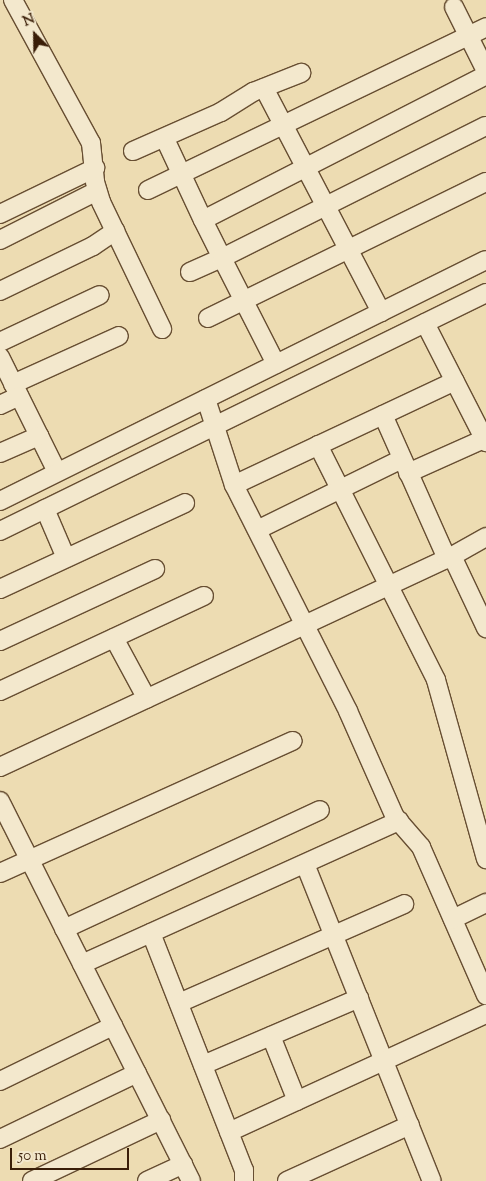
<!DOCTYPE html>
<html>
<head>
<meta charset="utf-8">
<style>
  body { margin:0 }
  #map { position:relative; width:486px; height:1181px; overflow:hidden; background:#eddcb2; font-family:"Sorts Mill Goudy",serif }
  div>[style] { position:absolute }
  .roads { filter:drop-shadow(1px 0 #674e32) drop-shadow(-1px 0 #674e32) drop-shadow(0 1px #674e32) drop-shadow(0 -1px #674e32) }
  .minor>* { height:18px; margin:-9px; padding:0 9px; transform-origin:9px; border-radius:9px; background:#f3e8cd }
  span { translate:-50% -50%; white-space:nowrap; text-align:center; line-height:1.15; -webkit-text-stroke:4px #f3e8cd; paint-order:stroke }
  .north { position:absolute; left:10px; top:10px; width:50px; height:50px; -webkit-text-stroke:4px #f3e8cd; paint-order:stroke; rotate:337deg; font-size:14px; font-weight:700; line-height:20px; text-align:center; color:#3a1e08 }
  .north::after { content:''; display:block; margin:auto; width:18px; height:22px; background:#3a1e08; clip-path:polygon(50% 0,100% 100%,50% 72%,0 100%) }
  .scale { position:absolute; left:10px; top:1148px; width:119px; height:22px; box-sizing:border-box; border:2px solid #3a1e08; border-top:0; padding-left:6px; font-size:15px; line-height:18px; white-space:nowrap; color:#3a1e08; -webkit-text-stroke:4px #f3e8cd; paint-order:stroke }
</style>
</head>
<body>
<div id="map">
  <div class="roads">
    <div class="minor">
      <i style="left:13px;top:0;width:163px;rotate:61.4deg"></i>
      <i style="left:91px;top:143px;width:39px;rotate:84deg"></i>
      <i style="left:95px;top:182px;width:21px;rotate:73deg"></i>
      <i style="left:101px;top:202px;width:141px;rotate:64.3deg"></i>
      <i style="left:454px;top:7px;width:72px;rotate:63.4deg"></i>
      <i style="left:264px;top:88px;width:253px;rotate:62.4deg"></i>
      <i style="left:165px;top:139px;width:89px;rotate:64.9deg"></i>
      <i style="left:203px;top:220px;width:318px;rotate:-27.1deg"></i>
      <i style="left:133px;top:151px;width:96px;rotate:-23.9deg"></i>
      <i style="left:221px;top:112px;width:38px;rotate:-32deg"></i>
      <i style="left:253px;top:92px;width:52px;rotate:-21.6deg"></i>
      <i style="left:148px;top:190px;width:375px;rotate:-25.7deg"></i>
      <i style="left:0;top:214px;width:106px;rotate:-25.8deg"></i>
      <i style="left:0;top:240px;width:109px;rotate:-26.8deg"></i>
      <i style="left:190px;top:272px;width:35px;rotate:-24deg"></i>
      <i style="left:222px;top:258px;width:42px;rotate:-116.6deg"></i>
      <i style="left:0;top:291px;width:103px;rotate:-25.8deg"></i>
      <i style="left:93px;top:246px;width:27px;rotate:-34deg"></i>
      <i style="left:208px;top:318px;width:309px;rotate:-26.1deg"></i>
      <i style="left:425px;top:323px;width:134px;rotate:62.9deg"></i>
      <i style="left:0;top:342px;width:110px;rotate:-25.2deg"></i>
      <i style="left:0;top:357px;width:128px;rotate:63.6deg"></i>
      <i style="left:276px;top:364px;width:119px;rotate:-117deg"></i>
      <i style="left:222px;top:258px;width:295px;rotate:-26.6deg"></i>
      <i style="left:13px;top:384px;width:116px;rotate:-24.4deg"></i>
      <i style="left:206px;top:399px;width:90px;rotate:72deg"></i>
      <i style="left:234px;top:485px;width:253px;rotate:63.2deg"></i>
      <i style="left:348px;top:711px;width:116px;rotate:66.1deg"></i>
      <i style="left:395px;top:817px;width:40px;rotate:49deg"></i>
      <i style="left:421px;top:847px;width:162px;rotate:66.3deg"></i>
      <i style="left:0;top:405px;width:21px;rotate:-25deg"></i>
      <i style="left:383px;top:415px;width:158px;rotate:66deg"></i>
      <i style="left:318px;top:445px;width:263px;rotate:63.3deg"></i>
      <i style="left:436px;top:680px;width:186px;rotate:74.4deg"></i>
      <i style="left:0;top:453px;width:43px;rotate:-23.6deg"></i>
      <i style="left:408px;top:473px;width:83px;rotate:-24.1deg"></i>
      <i style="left:234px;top:485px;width:244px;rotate:-25.2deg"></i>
      <i style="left:0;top:501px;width:542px;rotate:-26.38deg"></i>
      <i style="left:45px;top:509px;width:53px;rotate:66.8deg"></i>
      <i style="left:257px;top:530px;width:161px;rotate:-26.1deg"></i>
      <i style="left:0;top:531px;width:541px;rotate:-26.09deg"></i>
      <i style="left:452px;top:556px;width:80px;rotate:64.7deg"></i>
      <i style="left:0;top:589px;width:204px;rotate:-24.9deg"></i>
      <i style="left:114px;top:638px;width:69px;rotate:61.6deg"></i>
      <i style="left:0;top:641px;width:171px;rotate:-24.9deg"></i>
      <i style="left:0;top:691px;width:225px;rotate:-25deg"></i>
      <i style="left:0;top:767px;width:493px;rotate:-25deg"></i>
      <i style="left:447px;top:559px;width:45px;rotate:-29.4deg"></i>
      <i style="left:0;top:801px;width:425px;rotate:63.3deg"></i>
      <i style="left:305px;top:864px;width:341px;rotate:68.2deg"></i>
      <i style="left:0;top:873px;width:321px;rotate:-24.3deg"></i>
      <i style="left:453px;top:919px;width:37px;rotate:-26deg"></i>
      <i style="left:64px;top:929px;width:282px;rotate:-24.9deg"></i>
      <i style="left:151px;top:933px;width:255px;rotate:68.6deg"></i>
      <i style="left:244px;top:1170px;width:11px;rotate:90deg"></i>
      <i style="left:82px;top:964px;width:348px;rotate:-24.3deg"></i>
      <i style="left:179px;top:1003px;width:246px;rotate:-23.7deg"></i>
      <i style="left:271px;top:1036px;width:70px;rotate:68.2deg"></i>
      <i style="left:203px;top:1065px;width:170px;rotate:-23.2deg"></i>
      <i style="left:0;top:1081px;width:126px;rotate:-26deg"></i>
      <i style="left:229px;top:1132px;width:283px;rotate:-24.7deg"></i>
      <i style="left:0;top:1139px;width:152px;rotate:-25.7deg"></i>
      <i style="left:32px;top:1181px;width:143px;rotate:-25.3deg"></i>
      <i style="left:147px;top:1181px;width:40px;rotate:-25deg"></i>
      <i style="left:287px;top:1181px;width:135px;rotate:-24.5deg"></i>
    </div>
  </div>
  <div class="north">N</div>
  <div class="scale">50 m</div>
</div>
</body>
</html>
